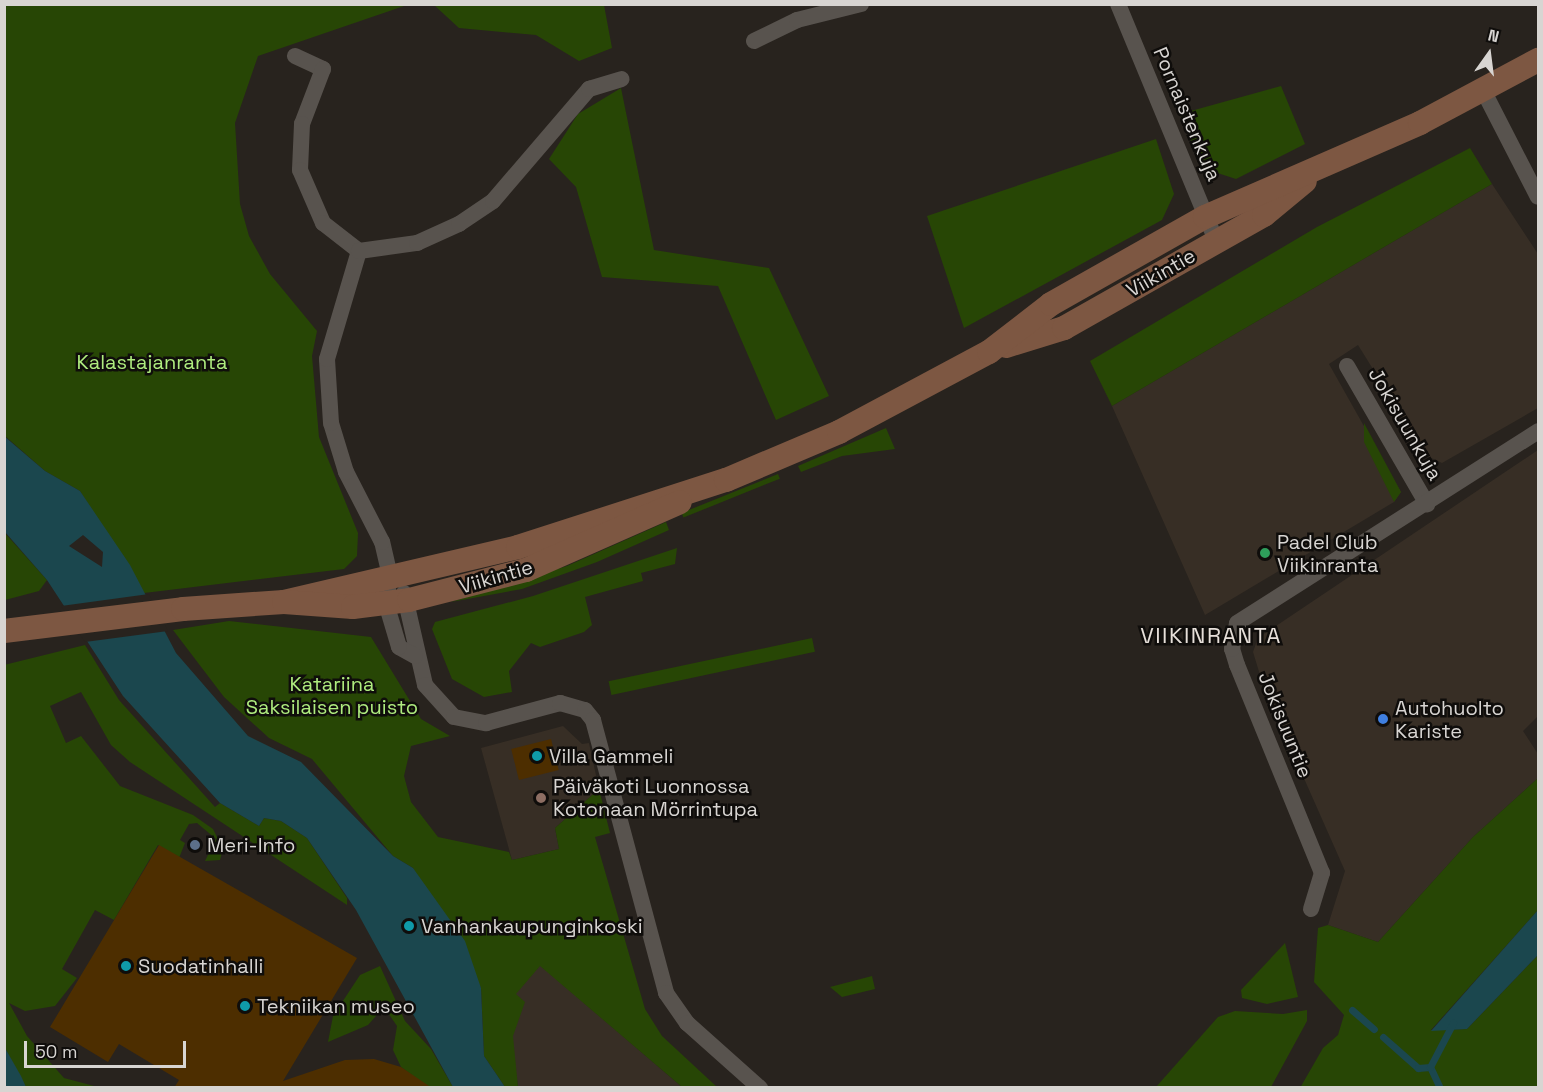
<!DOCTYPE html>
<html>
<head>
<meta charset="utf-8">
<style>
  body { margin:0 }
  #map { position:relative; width:1543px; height:1092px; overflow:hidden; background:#28231e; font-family:"Space Grotesk",sans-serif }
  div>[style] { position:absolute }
  .built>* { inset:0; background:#372e25 }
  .green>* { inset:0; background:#274605; transform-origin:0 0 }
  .water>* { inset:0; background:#1b474e }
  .pier>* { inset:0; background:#28231e }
  .stream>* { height:7px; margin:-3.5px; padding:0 3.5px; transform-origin:3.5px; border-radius:3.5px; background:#1b474e }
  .building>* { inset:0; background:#4d2e00; transform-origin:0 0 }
  .street>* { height:16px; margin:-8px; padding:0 8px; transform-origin:8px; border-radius:8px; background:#58534e }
  .secondary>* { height:24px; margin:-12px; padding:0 12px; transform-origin:12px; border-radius:12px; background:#7d5742 }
  .dots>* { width:16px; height:16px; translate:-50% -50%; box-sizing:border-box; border:3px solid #0f0d0b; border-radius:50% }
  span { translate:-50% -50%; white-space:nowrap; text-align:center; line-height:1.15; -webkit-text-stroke:5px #0f0d0b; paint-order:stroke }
  .street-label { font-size:20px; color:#d8d5d2 }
  .park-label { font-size:20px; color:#afec7f }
  .poi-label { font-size:20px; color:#d8d5d2 }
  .left { translate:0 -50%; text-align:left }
  .quarter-label { font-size:22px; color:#e6dfd9; letter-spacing:1.5px }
  .frame { position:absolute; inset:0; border:6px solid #d8d5d2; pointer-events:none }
  .north { position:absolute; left:1459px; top:24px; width:60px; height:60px; -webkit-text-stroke:4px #0f0d0b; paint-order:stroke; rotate:14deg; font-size:16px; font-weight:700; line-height:24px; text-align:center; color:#d8d5d2 }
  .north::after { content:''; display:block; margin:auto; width:21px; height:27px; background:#d8d5d2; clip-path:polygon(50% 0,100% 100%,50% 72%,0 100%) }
  .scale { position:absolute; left:24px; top:1041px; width:162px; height:27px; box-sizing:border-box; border:3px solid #d8d5d2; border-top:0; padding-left:8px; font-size:18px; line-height:21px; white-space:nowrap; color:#d8d5d2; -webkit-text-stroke:4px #0f0d0b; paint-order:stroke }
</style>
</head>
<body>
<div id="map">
  <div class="built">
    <i style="clip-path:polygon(1492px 184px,1538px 254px,1538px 408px,1442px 463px,1427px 456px,1358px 345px,1329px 364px,1401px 492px,1394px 502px,1205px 615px,1112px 406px)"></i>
    <i style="clip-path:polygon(1538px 450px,1538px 716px,1523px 731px,1538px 754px,1538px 778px,1473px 837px,1378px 942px,1328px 925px,1345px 871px,1264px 688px,1253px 652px,1258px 638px)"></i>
    <i style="clip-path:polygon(563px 726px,582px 744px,589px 743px,599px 789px,555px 828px,559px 849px,512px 860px,481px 748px)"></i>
    <i style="clip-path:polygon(540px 965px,682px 1087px,518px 1087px,512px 1047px,515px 994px)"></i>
  </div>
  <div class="green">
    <i style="clip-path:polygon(5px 5px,407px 5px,258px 56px,235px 123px,240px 204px,249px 236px,270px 274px,317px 331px,312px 356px,319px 437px,358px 533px,357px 556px,344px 569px,144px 593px,80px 491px,45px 471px,5px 436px)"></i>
    <i style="clip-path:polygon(434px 5px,604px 5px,612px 48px,579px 61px,536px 35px,459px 28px)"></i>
    <i style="clip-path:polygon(1281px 86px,1305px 144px,1236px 179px,1202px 168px,1180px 114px)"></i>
    <i style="clip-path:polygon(621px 88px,654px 250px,769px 268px,829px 396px,776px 420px,718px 286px,602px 277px,576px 187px,549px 159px,578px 114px)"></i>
    <i style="clip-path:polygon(1156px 139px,1174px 194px,1162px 220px,964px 328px,927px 216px)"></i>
    <i style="clip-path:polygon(1470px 148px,1492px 184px,1112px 406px,1090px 361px,1317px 227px)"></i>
    <i style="clip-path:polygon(1364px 423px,1401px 492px,1394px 502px,1364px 442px)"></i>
    <i style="clip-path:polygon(886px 428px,895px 449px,842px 456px,801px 472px,798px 466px)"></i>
    <i style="left:778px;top:474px;width:5px;height:104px;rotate:68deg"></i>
    <i style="clip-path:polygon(666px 522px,669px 530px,597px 562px,522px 589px,451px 602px,567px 566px)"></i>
    <i style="clip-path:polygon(4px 532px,47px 580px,39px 591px,5px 600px)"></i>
    <i style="clip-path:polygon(677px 548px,675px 564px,641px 573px,643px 581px,585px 597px,592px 625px,584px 632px,540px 647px,531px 643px,509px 671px,512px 692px,484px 697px,452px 679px,432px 629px,435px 622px,533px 596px)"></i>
    <i style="clip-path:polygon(229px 621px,371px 637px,421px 719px,450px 736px,411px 746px,404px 776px,411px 802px,438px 837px,509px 852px,512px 860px,559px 849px,555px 828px,599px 789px,610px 833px,595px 837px,645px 1009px,662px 1036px,717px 1087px,682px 1087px,540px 966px,516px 994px,525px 1002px,513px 1036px,518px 1087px,505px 1087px,484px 1056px,481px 988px,413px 868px,393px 856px,312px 759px,269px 738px,224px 697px,173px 630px)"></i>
    <i style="left:812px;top:638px;width:14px;height:208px;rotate:78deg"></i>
    <i style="clip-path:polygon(85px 645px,119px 700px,215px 807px,220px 803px,259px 826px,264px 818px,281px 821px,307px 838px,347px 898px,347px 905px,130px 762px,111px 745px,81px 692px,50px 706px,66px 743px,81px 736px,120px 786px,193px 815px,213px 829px,223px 849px,220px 860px,205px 861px,216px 839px,197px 823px,189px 824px,180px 840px,185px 843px,179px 858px,158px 845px,114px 920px,95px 910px,62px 969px,77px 978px,55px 1006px,25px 1011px,9px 1003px,27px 1036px,64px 1078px,98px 1087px,26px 1087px,5px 1048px,4px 665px)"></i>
    <i style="clip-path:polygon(1538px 778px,1538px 910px,1431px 1030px,1467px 1029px,1538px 955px,1538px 1087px,1300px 1088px,1323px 1048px,1338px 1035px,1344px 1015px,1314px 982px,1318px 928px,1328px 925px,1378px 942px,1473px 837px)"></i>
    <i style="clip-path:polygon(1285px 943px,1298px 997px,1267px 1004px,1242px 998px,1241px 990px)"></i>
    <i style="clip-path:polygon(380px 966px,405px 1021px,431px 1049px,453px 1087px,428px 1087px,401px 1067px,393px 1050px,397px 1026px,384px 1007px,368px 1025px,328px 1042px,333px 1016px,360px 975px)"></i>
    <i style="clip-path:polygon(872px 976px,875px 989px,842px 997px,830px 987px)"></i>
    <i style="clip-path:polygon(1307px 1010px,1307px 1021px,1271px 1087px,1156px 1087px,1218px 1017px,1235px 1011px,1283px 1014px)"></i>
  </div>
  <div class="water">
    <i style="clip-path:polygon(evenodd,4px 436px,45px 471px,80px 491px,130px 565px,176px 653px,248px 736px,301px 762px,393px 856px,413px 868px,465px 941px,481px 988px,484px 1056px,505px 1087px,453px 1087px,356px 910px,307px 838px,281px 821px,264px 818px,259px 826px,220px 803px,123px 696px,47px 580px,5px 532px,4px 436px,83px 535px,103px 552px,102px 567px,69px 546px,83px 535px)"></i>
    <i style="clip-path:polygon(1538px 910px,1538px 955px,1467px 1029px,1431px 1031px)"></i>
    <i style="clip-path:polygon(5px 1048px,21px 1076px,26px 1087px,5px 1087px)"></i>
  </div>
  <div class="pier">
    <i style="clip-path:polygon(149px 594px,168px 631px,85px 642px,61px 606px)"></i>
  </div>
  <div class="stream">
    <i style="left:1352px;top:1010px;width:29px;rotate:41deg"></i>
    <i style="left:1383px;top:1037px;width:47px;rotate:41.5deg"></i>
    <i style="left:1418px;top:1068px;width:12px;rotate:-5deg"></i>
    <i style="left:1440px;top:1088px;width:23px;rotate:-115deg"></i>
    <i style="left:1430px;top:1067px;width:50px;rotate:-62.4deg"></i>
  </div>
  <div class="building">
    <i style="left:551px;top:739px;width:32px;height:41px;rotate:76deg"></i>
    <i style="clip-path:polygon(159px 845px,357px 958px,283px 1081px,345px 1060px,374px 1059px,401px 1067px,432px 1088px,174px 1088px,179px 1080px,119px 1044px,108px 1062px,50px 1027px)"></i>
  </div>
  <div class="street">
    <i style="left:1118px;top:4px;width:256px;rotate:67.5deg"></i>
    <i style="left:754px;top:41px;width:48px;rotate:-26deg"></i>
    <i style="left:797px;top:20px;width:66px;rotate:-14deg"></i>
    <i style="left:295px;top:56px;width:31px;rotate:25deg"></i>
    <i style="left:323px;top:69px;width:59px;rotate:110.9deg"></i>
    <i style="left:302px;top:124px;width:46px;rotate:92.5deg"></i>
    <i style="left:300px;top:170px;width:58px;rotate:66.5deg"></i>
    <i style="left:323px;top:223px;width:46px;rotate:37.9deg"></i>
    <i style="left:1483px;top:90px;width:120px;rotate:62.8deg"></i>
    <i style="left:1347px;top:366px;width:160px;rotate:59.9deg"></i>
    <i style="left:404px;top:593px;width:94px;rotate:77.1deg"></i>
    <i style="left:425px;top:685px;width:43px;rotate:47.8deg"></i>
    <i style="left:454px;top:717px;width:33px;rotate:11deg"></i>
    <i style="left:486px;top:723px;width:77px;rotate:-15.1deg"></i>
    <i style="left:560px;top:703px;width:26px;rotate:16deg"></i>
    <i style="left:585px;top:710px;width:13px;rotate:51deg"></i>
    <i style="left:593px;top:720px;width:283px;rotate:75deg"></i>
    <i style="left:666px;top:993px;width:37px;rotate:55deg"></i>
    <i style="left:687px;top:1023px;width:98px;rotate:41.7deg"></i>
    <i style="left:415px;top:656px;width:18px;rotate:-151deg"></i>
    <i style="left:399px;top:647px;width:46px;rotate:-106.5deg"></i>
    <i style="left:386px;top:603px;width:27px;rotate:-82deg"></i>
    <i style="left:390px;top:576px;width:35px;rotate:-103deg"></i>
    <i style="left:382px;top:542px;width:79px;rotate:-117.2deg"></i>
    <i style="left:346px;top:472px;width:51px;rotate:-107deg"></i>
    <i style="left:331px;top:423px;width:64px;rotate:-93.6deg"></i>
    <i style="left:327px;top:359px;width:113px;rotate:-73.5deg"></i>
    <i style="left:359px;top:251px;width:59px;rotate:-7.9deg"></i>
    <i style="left:417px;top:243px;width:46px;rotate:-24.3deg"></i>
    <i style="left:459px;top:224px;width:41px;rotate:-34.1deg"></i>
    <i style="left:493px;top:201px;width:148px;rotate:-49.4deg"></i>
    <i style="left:589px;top:89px;width:34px;rotate:-17deg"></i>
    <i style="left:1311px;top:909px;width:38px;rotate:-73deg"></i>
    <i style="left:1322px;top:873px;width:225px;rotate:-112.2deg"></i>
    <i style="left:1237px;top:665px;width:17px;rotate:-107deg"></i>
    <i style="left:1232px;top:649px;width:26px;rotate:-79deg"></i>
    <i style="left:1237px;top:623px;width:357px;rotate:-32.5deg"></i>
  </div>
  <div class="secondary">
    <i style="left:1006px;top:346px;width:61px;rotate:-17.2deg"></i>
    <i style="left:1064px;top:328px;width:230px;rotate:-29.5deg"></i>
    <i style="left:1264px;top:215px;width:53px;rotate:-39.7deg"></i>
    <i style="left:284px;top:602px;width:240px;rotate:-13.2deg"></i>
    <i style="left:518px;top:547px;width:219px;rotate:-17.9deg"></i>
    <i style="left:726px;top:480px;width:123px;rotate:-23deg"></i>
    <i style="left:839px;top:432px;width:170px;rotate:-28.1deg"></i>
    <i style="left:989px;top:352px;width:78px;rotate:-37.7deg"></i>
    <i style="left:1051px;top:304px;width:177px;rotate:-29.5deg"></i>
    <i style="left:1205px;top:217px;width:235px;rotate:-23.6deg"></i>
    <i style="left:1420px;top:123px;width:134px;rotate:-28.1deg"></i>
    <i style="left:4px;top:631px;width:180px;rotate:-7deg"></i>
    <i style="left:183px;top:609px;width:101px;rotate:-4deg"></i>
    <i style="left:284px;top:602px;width:69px;rotate:4.1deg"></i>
    <i style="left:353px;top:607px;width:56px;rotate:-7.1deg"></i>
    <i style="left:409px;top:600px;width:121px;rotate:-14.4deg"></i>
    <i style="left:526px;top:570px;width:168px;rotate:-23.8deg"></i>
  </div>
  <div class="dots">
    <i style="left:1265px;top:553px;background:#2e9e5b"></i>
    <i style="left:1383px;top:719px;background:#3f7fe0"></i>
    <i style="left:537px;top:756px;background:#0f9aa8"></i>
    <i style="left:541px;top:798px;background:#8d6e63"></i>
    <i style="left:195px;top:845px;background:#5c6f8a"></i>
    <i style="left:409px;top:926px;background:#0f9aa8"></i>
    <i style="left:126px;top:966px;background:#0f9aa8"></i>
    <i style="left:245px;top:1006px;background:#0f9aa8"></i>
  </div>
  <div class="street-label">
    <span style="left:1187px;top:114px;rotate:67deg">Pornaistenkuja</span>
    <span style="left:1161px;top:273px;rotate:-30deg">Viikintie</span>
    <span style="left:1405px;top:424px;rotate:60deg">Jokisuunkuja</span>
    <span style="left:496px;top:577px;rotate:-16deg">Viikintie</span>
    <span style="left:1285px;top:725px;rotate:68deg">Jokisuuntie</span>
  </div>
  <div class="park-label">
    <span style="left:152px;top:362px">Kalastajanranta</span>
    <span style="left:332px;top:696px">Katariina<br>Saksilaisen puisto</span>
  </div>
  <div class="poi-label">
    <span class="left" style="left:1277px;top:554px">Padel Club<br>Viikinranta</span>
    <span class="left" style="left:1395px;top:720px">Autohuolto<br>Kariste</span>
    <span class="left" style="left:549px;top:756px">Villa Gammeli</span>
    <span class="left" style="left:553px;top:798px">Päiväkoti Luonnossa<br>Kotonaan Mörrintupa</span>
    <span class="left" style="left:207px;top:845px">Meri-Info</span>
    <span class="left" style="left:421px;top:926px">Vanhankaupunginkoski</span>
    <span class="left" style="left:138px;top:966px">Suodatinhalli</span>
    <span class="left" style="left:257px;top:1006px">Tekniikan museo</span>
  </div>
  <div class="quarter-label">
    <span style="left:1211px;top:636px">VIIKINRANTA</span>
  </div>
  <div class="frame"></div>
  <div class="north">N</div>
  <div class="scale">50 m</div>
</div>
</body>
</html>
